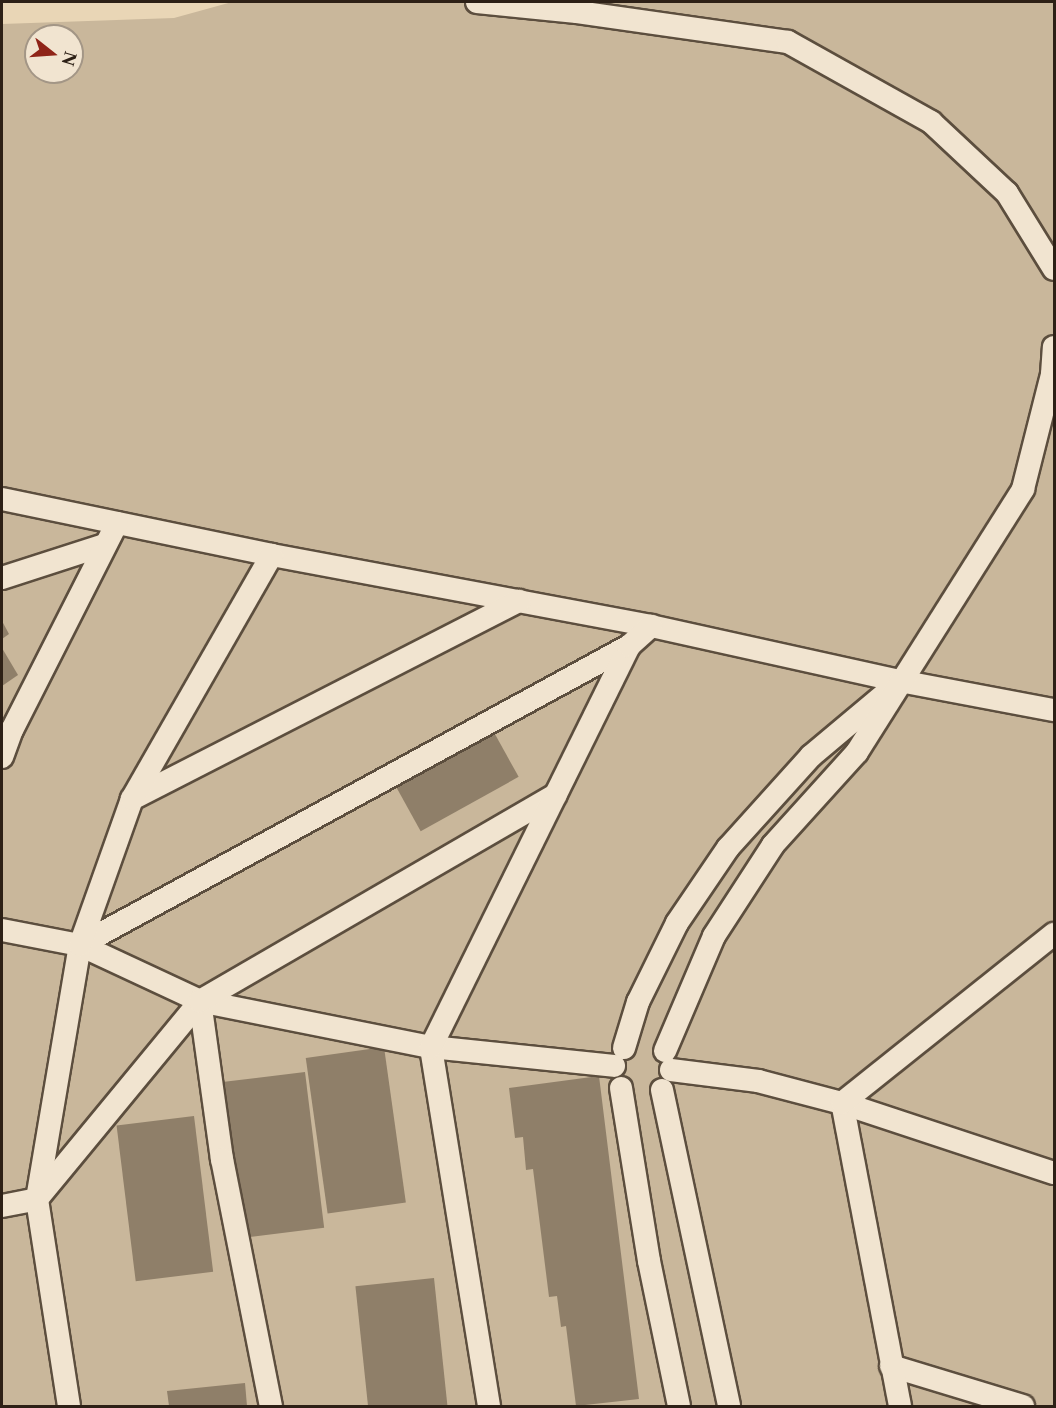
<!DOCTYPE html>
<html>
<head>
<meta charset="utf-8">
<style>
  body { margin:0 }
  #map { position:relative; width:1056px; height:1408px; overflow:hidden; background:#e9d6b6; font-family:"Libre Caslon Text",serif }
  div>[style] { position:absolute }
  .green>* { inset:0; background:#c9b79b }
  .building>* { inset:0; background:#8f7f69; transform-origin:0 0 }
  .roads { filter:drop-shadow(2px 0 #5c4e3e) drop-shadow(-2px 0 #5c4e3e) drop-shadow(0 2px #5c4e3e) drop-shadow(0 -2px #5c4e3e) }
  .minor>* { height:22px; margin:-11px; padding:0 11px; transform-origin:11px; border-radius:11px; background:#f1e4d0 }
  span { translate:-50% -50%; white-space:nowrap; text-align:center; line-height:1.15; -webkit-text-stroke:4.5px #f1e4d0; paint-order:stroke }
  .frame { position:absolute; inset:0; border:3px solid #2d2016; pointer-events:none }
  .north { position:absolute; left:24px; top:24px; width:60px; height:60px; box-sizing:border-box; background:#f1e4d0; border:2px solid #a39686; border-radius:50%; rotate:107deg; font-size:16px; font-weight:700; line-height:24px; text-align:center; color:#2d2016 }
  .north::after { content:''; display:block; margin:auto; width:21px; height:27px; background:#8f2418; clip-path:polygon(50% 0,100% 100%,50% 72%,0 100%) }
</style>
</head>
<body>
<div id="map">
  <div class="green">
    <i style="clip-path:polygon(evenodd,232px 2px,1054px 2px,1054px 1406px,2px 1406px,2px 24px,174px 18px,232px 2px,36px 36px,72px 36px,72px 72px,36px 72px,36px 36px)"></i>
  </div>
  <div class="building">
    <i style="clip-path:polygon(2px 621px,9px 634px,2px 639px)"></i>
    <i style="clip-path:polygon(2px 648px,18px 675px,2px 686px)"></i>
    <i style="left:491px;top:727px;width:57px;height:112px;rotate:61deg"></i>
    <i style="left:384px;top:1047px;width:157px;height:79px;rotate:82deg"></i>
    <i style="left:305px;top:1072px;width:157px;height:81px;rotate:83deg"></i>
    <i style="clip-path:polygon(599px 1076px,639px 1399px,576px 1406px,566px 1326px,561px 1327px,557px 1296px,549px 1297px,533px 1169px,526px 1170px,523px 1137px,515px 1138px,509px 1088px)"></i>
    <i style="left:194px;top:1116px;width:157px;height:78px;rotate:83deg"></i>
    <i style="left:434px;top:1278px;width:129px;height:79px;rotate:84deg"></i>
    <i style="clip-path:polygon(245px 1383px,247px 1406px,169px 1406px,167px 1391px)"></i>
  </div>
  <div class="roads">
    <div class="minor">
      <i style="left:477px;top:2px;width:100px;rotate:5.7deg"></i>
      <i style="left:577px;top:12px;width:213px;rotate:8.1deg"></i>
      <i style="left:788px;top:42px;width:164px;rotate:29.2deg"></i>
      <i style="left:931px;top:122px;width:104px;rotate:43.1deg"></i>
      <i style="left:1007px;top:193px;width:89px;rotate:58.3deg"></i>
      <i style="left:2px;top:499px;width:276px;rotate:11.7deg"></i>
      <i style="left:272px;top:555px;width:386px;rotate:10.6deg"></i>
      <i style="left:651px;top:626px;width:255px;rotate:12.5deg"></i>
      <i style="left:900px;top:681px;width:157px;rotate:10.7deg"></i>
      <i style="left:2px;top:578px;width:107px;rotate:-17.9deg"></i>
      <i style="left:2px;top:757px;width:29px;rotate:-70deg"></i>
      <i style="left:12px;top:730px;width:232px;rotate:-63.1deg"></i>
      <i style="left:132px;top:799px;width:435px;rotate:-27.1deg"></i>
      <i style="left:2px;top:930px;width:79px;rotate:10.9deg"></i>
      <i style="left:80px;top:945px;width:132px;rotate:25deg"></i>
      <i style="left:200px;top:1001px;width:236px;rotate:11.3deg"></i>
      <i style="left:431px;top:1047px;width:184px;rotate:5.9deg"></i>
      <i style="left:80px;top:945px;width:625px;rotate:-28.57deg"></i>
      <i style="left:200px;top:1001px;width:160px;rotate:82.1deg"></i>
      <i style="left:222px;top:1159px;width:252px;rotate:78.8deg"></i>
      <i style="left:624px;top:1048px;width:48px;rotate:-73.1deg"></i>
      <i style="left:638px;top:1002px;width:88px;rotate:-63.7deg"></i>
      <i style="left:677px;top:923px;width:91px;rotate:-55.8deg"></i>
      <i style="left:728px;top:848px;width:124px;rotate:-47.9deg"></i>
      <i style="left:811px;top:756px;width:97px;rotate:-40deg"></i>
      <i style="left:665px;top:1051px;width:125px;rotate:-66.9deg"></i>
      <i style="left:714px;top:936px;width:108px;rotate:-57deg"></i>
      <i style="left:773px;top:845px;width:125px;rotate:-47.9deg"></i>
      <i style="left:857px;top:752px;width:311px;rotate:-57.7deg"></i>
      <i style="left:1023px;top:489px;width:119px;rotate:-75.8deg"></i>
      <i style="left:1052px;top:374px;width:27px;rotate:-86deg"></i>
      <i style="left:671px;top:1070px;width:88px;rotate:7.2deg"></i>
      <i style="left:758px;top:1081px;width:87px;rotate:14.7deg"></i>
      <i style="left:842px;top:1103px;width:223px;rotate:18.3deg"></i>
      <i style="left:621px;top:1088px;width:175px;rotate:80.8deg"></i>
      <i style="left:649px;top:1261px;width:148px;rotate:78.3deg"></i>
      <i style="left:662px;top:1090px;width:323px;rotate:78deg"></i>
      <i style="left:2px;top:1206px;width:36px;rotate:-11deg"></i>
      <i style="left:37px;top:1199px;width:256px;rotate:-50.5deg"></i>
      <i style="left:200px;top:1001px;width:411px;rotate:-30.1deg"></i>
      <i style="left:891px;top:1366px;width:138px;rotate:16.9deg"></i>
      <i style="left:69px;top:1406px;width:209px;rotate:-98.8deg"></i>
      <i style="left:37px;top:1199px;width:258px;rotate:-80.4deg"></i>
      <i style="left:80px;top:945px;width:155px;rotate:-70.4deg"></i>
      <i style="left:132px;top:799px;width:281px;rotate:-60.2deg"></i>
      <i style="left:489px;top:1406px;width:364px;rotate:-99.2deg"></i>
      <i style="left:431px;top:1047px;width:447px;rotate:-63.7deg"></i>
      <i style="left:629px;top:646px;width:30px;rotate:-42deg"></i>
      <i style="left:900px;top:1406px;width:309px;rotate:-100.8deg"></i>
      <i style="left:842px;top:1103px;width:271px;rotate:-38.6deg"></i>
    </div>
  </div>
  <div class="frame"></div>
  <div class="north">N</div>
</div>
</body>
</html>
